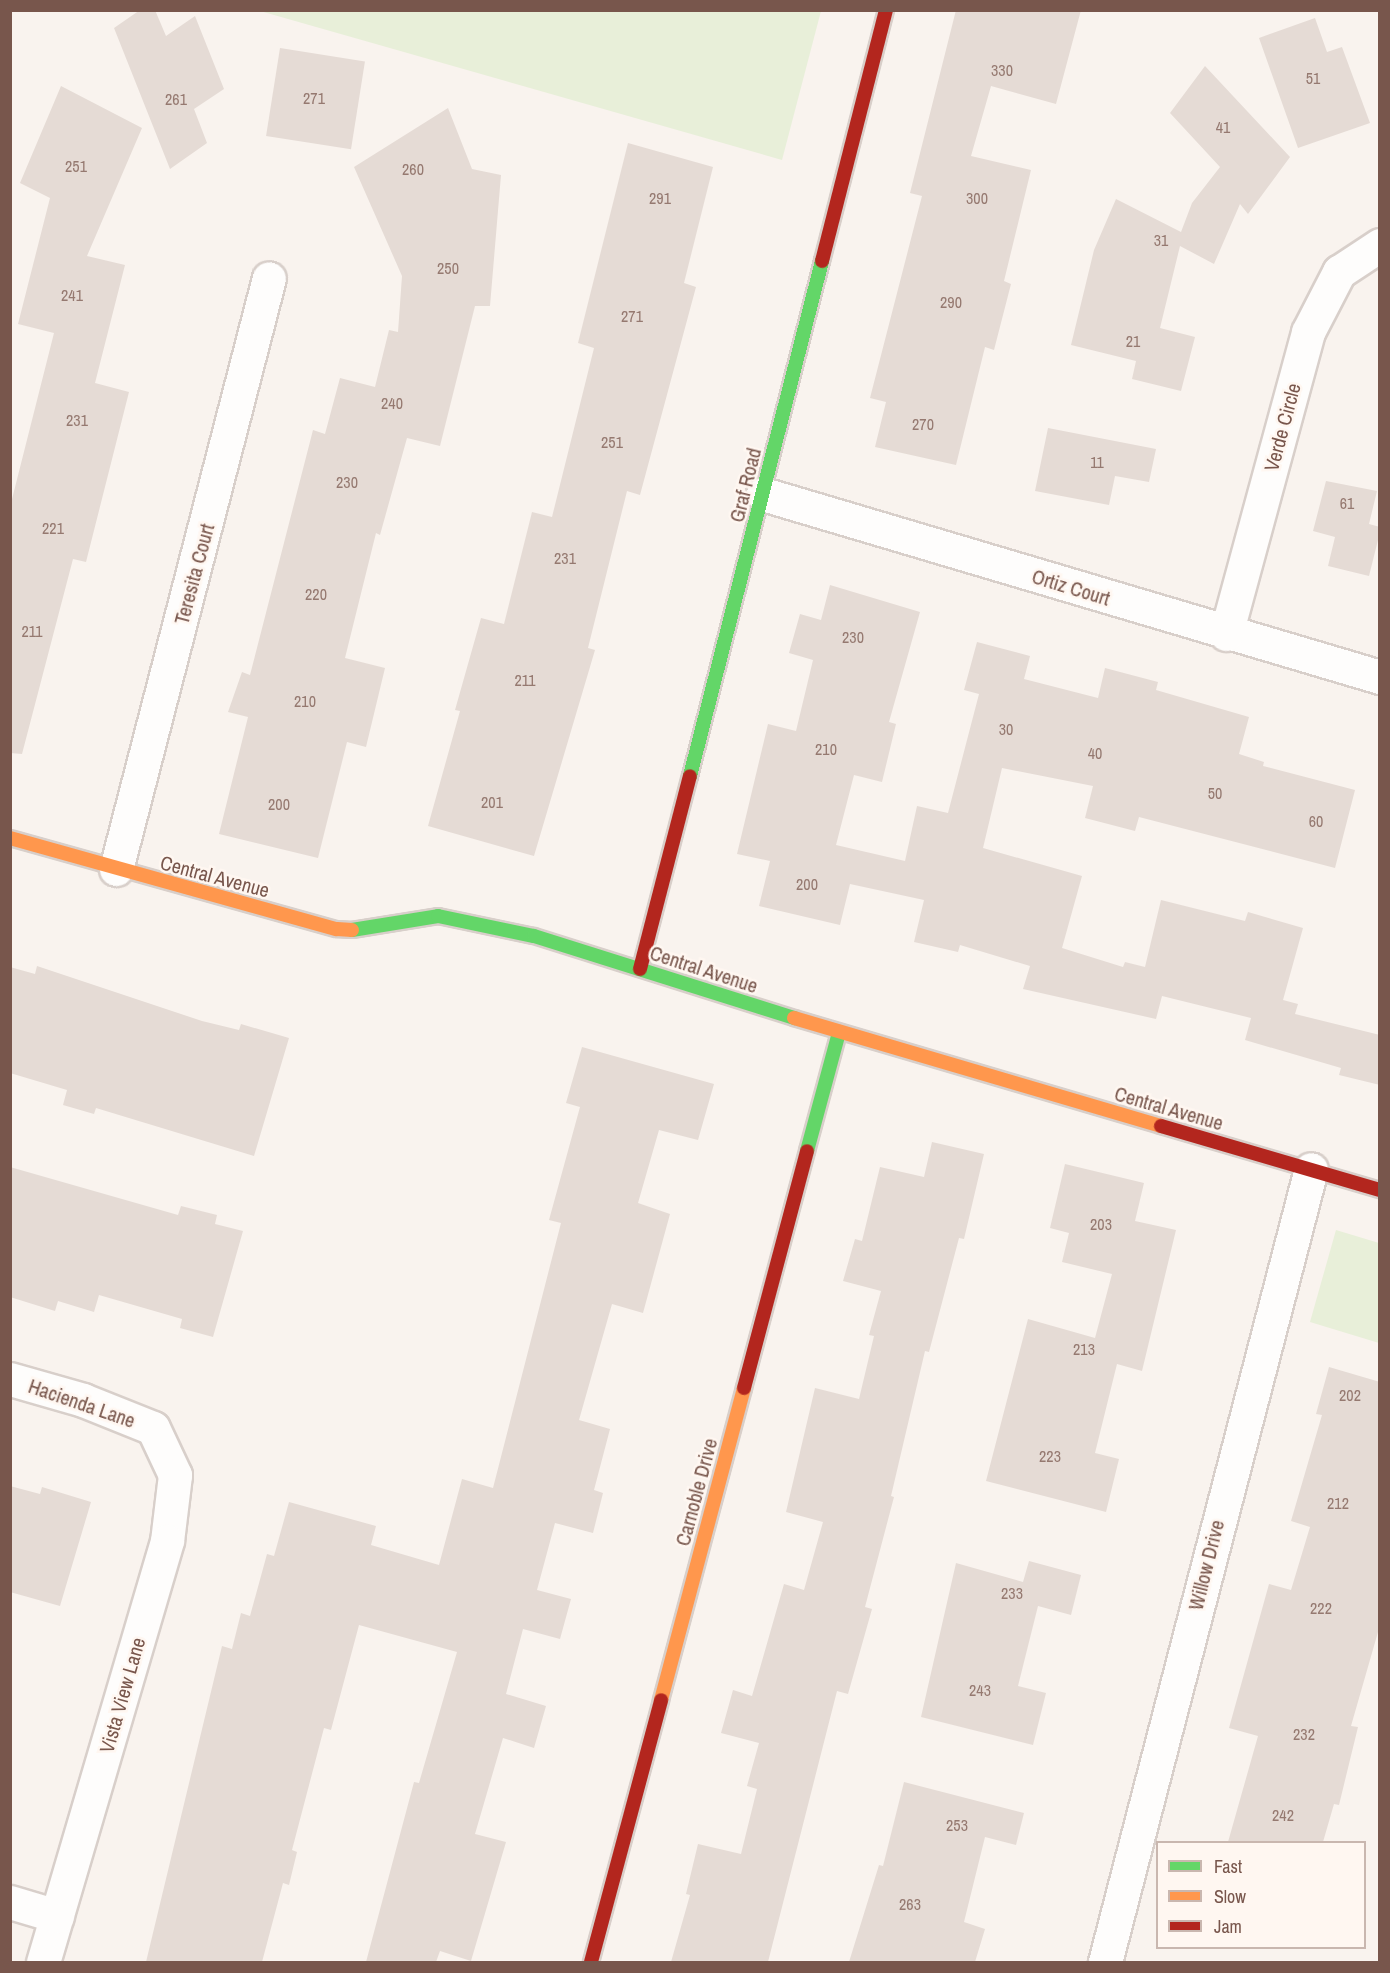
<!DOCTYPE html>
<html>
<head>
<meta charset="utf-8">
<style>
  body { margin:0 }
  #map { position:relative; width:1390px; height:1973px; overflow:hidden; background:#f9f3ee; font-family:"Archivo Narrow",sans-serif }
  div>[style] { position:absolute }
  .green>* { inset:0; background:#e8efd9 }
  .building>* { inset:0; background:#e5dbd5; transform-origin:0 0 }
  .roads { filter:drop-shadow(2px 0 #d8cfca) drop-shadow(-2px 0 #d8cfca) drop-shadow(0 2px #d8cfca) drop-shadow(0 -2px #d8cfca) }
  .street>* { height:33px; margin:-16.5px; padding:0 16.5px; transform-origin:16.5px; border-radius:16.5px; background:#fefdfc }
  .fast>* { height:14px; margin:-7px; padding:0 7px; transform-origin:7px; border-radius:7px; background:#63d668 }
  .slow>* { height:14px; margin:-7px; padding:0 7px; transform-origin:7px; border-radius:7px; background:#ff974d }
  .jam>* { height:14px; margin:-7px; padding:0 7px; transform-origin:7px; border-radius:7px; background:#b3261e }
  span { translate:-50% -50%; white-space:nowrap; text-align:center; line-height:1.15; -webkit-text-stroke:5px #fff7f1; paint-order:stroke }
  .number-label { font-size:16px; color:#957970 }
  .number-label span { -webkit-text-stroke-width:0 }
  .street-label { font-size:20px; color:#78564c }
  .frame { position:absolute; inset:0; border:12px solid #78564c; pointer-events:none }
  .legend { position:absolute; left:1156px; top:1841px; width:210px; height:108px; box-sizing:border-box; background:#fff7f1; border:2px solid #c9b7af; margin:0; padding:8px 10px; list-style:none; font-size:18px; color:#78564c }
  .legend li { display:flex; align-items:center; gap:12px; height:30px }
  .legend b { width:30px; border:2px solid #c9b7af }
</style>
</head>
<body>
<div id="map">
  <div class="green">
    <i style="clip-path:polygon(260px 11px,821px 10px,821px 11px,782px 160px)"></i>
    <i style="clip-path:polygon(1336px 1230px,1379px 1243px,1379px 1343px,1310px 1322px)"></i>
  </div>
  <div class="building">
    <i style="clip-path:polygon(140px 10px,155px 10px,166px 36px,195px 16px,224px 89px,194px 109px,207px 143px,170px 169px,114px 28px)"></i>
    <i style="clip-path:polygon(956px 10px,1081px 10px,1056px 104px,991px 86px,971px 156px,1031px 170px,1004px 281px,1011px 284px,994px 350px,985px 347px,956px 465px,875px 447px,886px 402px,870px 398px,922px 196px,910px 193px)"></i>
    <i style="clip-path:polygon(1315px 18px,1327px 52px,1342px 47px,1370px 123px,1298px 148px,1259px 38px)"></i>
    <i style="left:280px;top:48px;width:86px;height:89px;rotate:9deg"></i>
    <i style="clip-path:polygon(1205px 66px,1290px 157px,1248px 214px,1240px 204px,1214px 264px,1180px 246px,1160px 328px,1195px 337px,1181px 391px,1132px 379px,1136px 361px,1071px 345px,1094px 250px,1116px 199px,1181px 232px,1192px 203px,1220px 167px,1170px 113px)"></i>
    <i style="clip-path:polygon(61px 86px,142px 128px,87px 256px,125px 265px,95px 383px,129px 392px,86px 562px,73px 559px,22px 754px,10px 753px,10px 507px,54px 333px,18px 324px,50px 198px,20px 183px)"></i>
    <i style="clip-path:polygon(448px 108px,472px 169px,501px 175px,490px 306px,475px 306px,440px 446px,407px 438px,380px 535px,376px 533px,345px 658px,385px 668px,366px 747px,347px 742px,318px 858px,219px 834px,248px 717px,228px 712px,242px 672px,250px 675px,313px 430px,325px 434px,340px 378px,375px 387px,389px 330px,398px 332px,402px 276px,354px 167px)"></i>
    <i style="clip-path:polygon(628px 143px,713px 167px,684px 283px,696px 287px,640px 495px,627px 491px,588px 648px,595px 650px,534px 856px,428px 826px,460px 711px,455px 710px,481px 618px,504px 624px,532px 512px,552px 517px,594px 348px,578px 343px)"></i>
    <i style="clip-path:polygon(1048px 428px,1156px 449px,1149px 482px,1115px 476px,1109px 505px,1035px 491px)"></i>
    <i style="clip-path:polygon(1326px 481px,1377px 491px,1369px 524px,1380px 527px,1380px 532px,1369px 576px,1328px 566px,1335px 537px,1313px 531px)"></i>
    <i style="clip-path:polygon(830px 585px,920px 612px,889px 722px,896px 724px,882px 782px,854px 775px,836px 845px,905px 861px,917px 806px,948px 813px,979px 694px,964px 690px,977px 642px,1030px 656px,1024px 679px,1098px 698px,1105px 668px,1158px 682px,1156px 690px,1249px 717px,1239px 754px,1264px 762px,1263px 766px,1355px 790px,1335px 868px,1139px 817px,1135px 831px,1085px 818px,1093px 786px,1002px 768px,983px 848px,1082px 876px,1062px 948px,1123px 967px,1125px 962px,1145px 967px,1161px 900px,1245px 921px,1248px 912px,1303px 928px,1283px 1000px,1298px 1004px,1295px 1014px,1380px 1035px,1380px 1085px,1339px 1075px,1341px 1068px,1245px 1040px,1251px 1018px,1162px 996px,1156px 1019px,1023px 989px,1030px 966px,960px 945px,958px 952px,914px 942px,924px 900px,850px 884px,840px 925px,759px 906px,770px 861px,737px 854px,768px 724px,796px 731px,813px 660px,789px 653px,800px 614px,821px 620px)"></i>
    <i style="clip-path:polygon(37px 966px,202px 1021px,239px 1030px,241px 1024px,289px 1038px,254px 1156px,96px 1108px,94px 1114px,63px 1105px,67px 1090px,10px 1073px,10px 967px,35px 974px)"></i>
    <i style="clip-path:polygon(582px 1047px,714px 1084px,698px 1140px,659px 1130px,638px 1203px,670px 1214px,643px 1313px,612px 1304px,579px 1420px,610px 1429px,594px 1490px,603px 1493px,593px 1533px,555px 1523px,537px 1590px,571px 1599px,560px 1639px,523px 1629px,506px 1694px,546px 1706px,534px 1748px,503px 1738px,475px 1834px,506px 1842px,471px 1961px,440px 1951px,436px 1962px,366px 1962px,414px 1782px,419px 1783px,457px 1652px,359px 1625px,331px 1730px,324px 1728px,292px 1850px,297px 1852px,289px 1885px,283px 1883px,262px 1962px,146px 1962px,222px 1646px,232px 1649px,241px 1613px,250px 1616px,267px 1554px,274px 1556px,289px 1502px,376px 1526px,371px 1545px,439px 1565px,462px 1479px,493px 1488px,561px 1223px,549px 1220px,580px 1107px,566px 1103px)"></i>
    <i style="clip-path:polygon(932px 1142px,984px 1154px,964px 1239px,959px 1238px,929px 1352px,925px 1351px,891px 1496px,894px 1497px,865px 1607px,872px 1609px,848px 1694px,837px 1691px,768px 1962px,671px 1962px,690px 1895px,686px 1894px,698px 1844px,741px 1854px,757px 1789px,747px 1786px,759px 1743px,721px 1733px,733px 1690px,752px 1696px,784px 1584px,804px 1590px,823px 1522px,786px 1512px,815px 1388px,859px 1399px,874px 1336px,869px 1335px,881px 1291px,843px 1281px,855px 1239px,862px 1241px,880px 1167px,924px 1177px)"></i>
    <i style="clip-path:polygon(1065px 1164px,1144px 1183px,1135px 1221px,1176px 1230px,1142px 1371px,1117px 1364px,1095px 1453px,1119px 1459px,1106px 1512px,986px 1481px,1028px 1319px,1095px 1338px,1112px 1274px,1062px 1262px,1069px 1233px,1050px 1228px)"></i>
    <i style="clip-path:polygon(10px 1167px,178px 1215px,181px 1206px,217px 1215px,215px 1224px,243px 1231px,213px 1337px,180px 1328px,182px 1319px,99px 1295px,94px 1312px,58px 1301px,55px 1311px,10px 1297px)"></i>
    <i style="clip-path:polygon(1329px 1367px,1380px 1382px,1380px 1625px,1351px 1726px,1358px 1727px,1339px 1805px,1334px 1804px,1323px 1842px,1228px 1842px,1258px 1736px,1229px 1728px,1269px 1584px,1291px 1590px,1310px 1527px,1291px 1521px,1322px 1415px,1316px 1414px)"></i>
    <i style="clip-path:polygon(10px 1486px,40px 1494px,42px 1487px,91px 1502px,60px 1606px,10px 1592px)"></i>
    <i style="clip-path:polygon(1029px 1561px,1081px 1575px,1071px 1615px,1038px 1606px,1018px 1686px,1046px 1693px,1033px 1745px,921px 1717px,956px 1563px,1023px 1582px)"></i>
    <i style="clip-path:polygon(904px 1782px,1024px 1813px,1016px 1845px,985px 1837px,964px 1922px,985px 1929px,975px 1962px,849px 1962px,879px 1865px,883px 1866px)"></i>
  </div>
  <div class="roads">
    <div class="street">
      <i style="left:763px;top:494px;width:644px;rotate:16.52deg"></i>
      <i style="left:1226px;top:634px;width:313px;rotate:-74.8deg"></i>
      <i style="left:1308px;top:332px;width:68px;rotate:-62.7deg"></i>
      <i style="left:1339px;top:272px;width:49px;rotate:-33.4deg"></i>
      <i style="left:116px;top:869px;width:610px;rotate:-75.49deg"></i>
      <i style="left:10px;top:1379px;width:76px;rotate:16deg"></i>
      <i style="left:83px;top:1400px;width:75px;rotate:21.8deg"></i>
      <i style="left:153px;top:1428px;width:52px;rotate:64.9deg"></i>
      <i style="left:175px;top:1475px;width:66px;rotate:96.9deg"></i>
      <i style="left:167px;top:1541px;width:439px;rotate:106.4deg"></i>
      <i style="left:10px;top:1902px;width:49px;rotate:16.6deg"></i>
      <i style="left:1105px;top:1962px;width:819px;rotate:-75.44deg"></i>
    </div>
    <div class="fast">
      <i style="left:690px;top:776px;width:532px;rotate:-75.62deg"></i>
      <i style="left:352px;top:930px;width:87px;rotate:-9.2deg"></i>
      <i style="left:438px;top:916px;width:98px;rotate:11.8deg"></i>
      <i style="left:534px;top:936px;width:273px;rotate:17.5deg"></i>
      <i style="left:807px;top:1151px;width:123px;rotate:-74.9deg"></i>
    </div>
    <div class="slow">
      <i style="left:10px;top:838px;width:339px;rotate:15.6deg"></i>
      <i style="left:337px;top:929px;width:15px;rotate:4deg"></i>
      <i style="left:794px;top:1018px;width:383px;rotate:16.4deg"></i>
      <i style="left:661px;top:1700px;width:323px;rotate:-75.1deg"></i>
    </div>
    <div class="jam">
      <i style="left:822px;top:261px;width:259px;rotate:-75.7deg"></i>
      <i style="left:640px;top:969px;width:199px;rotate:-75.5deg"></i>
      <i style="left:1161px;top:1126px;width:228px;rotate:16.3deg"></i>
      <i style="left:744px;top:1388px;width:245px;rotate:-75.1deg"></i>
      <i style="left:591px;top:1962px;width:271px;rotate:-75deg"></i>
    </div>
  </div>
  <div class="number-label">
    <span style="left:1002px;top:70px">330</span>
    <span style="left:1313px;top:78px">51</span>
    <span style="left:314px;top:98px">271</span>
    <span style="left:176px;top:99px">261</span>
    <span style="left:1223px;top:127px">41</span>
    <span style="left:76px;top:166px">251</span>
    <span style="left:413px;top:169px">260</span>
    <span style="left:660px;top:198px">291</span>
    <span style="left:977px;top:198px">300</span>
    <span style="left:1161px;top:240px">31</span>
    <span style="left:448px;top:268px">250</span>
    <span style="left:72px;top:295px">241</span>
    <span style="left:951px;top:302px">290</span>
    <span style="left:632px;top:316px">271</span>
    <span style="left:1133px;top:341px">21</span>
    <span style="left:392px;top:403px">240</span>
    <span style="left:77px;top:420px">231</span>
    <span style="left:923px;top:424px">270</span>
    <span style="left:612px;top:442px">251</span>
    <span style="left:1097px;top:462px">11</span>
    <span style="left:347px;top:482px">230</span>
    <span style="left:1347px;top:503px">61</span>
    <span style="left:53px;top:528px">221</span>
    <span style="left:565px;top:558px">231</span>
    <span style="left:316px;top:594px">220</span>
    <span style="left:32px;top:631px">211</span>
    <span style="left:853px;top:637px">230</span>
    <span style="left:525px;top:680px">211</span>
    <span style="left:305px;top:701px">210</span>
    <span style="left:1006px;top:729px">30</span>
    <span style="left:826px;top:749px">210</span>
    <span style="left:1095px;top:753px">40</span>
    <span style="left:1215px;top:793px">50</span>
    <span style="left:492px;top:802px">201</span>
    <span style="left:279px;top:804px">200</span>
    <span style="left:1316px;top:821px">60</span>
    <span style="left:807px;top:884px">200</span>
    <span style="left:1101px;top:1224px">203</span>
    <span style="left:1084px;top:1349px">213</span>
    <span style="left:1350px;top:1395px">202</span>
    <span style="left:1050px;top:1456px">223</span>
    <span style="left:1338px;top:1503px">212</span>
    <span style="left:1012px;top:1593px">233</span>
    <span style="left:1321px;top:1608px">222</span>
    <span style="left:980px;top:1690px">243</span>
    <span style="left:1304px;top:1734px">232</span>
    <span style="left:1283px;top:1815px">242</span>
    <span style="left:957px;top:1825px">253</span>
    <span style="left:910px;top:1904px">263</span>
  </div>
  <div class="street-label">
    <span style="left:1282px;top:427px;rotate:-75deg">Verde Circle</span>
    <span style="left:745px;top:485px;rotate:-76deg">Graf Road</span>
    <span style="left:194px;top:574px;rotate:-75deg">Teresita Court</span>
    <span style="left:1071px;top:587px;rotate:17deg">Ortiz Court</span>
    <span style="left:215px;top:876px;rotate:15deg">Central Avenue</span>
    <span style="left:704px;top:969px;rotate:18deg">Central Avenue</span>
    <span style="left:1169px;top:1108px;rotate:16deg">Central Avenue</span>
    <span style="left:82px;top:1403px;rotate:19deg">Hacienda Lane</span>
    <span style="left:696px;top:1492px;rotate:-75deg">Carnoble Drive</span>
    <span style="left:1206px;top:1565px;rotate:-76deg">Willow Drive</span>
    <span style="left:122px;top:1695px;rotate:-74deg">Vista View Lane</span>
  </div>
  <div class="frame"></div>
  <ul class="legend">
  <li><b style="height:8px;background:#63d668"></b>Fast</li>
  <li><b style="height:8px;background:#ff974d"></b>Slow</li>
  <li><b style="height:8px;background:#b3261e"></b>Jam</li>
  </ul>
</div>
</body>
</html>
